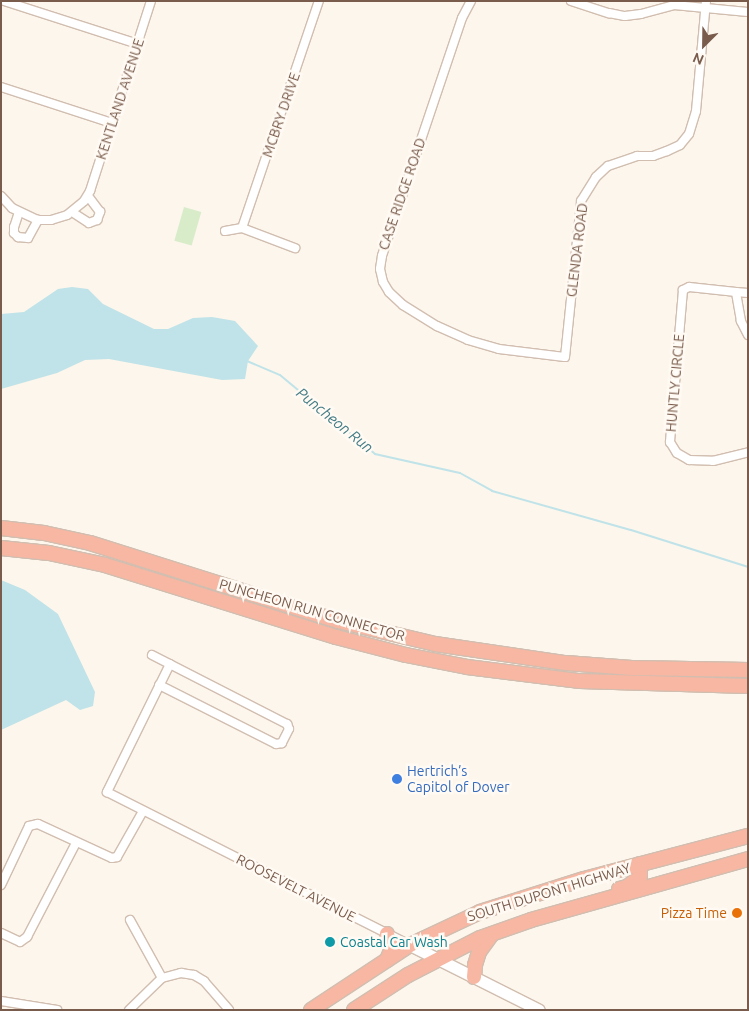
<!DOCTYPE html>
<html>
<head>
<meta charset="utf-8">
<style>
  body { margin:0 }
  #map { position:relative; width:749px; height:1011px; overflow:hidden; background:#fdf6ec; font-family:Ubuntu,sans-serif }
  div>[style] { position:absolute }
  .green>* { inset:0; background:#d8ecc9; transform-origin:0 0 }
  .water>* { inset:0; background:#bfe3e8 }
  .stream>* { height:2px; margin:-1px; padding:0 1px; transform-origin:1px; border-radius:1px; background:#bfe3e8 }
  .roads { filter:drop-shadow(1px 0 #d1beb0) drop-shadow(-1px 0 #d1beb0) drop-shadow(0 1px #d1beb0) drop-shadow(0 -1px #d1beb0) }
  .street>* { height:8px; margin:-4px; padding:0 4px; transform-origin:4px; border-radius:4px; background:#fff }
  .secondary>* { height:11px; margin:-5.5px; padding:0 5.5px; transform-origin:5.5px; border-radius:5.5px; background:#fff }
  .highway>* { height:14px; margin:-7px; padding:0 7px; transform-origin:7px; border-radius:7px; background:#f7b7a3 }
  .dots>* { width:14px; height:14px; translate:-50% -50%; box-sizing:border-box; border:2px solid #fffaf3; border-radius:50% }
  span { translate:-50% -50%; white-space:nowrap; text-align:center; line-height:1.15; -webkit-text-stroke:5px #fffaf3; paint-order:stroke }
  .street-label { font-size:14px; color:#7a5c4d }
  .shop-label { font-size:14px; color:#366cbe }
  .left { translate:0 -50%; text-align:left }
  .food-label { font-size:14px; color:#c56008 }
  .right { translate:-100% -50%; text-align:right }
  .culture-label { font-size:14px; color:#0d838f }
  .water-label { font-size:15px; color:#437c86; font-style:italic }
  .frame { position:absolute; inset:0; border:2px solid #7a5c4d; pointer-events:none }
  .north { position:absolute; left:679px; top:20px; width:50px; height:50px; -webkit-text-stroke:4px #fffaf3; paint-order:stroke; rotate:203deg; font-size:14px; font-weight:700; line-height:20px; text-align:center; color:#7a5c4d }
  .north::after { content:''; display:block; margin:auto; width:18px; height:22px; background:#7a5c4d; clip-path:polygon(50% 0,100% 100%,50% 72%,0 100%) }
</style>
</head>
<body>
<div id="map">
  <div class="green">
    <i style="left:184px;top:207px;width:18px;height:35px;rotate:16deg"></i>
  </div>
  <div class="water">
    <i style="clip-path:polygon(72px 287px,88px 289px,103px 304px,154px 329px,168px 329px,193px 318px,212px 317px,235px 321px,258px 346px,248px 361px,245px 379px,222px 380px,109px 359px,85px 360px,57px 373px,1px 389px,1px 314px,24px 312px,58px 289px)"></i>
    <i style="clip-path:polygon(1px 580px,25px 590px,58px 614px,95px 692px,93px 706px,80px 710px,66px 700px,1px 730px)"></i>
  </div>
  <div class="stream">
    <i style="left:247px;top:361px;width:36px;rotate:23deg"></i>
    <i style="left:280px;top:375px;width:124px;rotate:39.7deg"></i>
    <i style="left:375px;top:454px;width:87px;rotate:12.6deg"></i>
    <i style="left:460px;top:473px;width:37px;rotate:29deg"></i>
    <i style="left:492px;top:491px;width:144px;rotate:15.7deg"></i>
    <i style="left:631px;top:530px;width:123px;rotate:17.5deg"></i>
  </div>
  <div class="roads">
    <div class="street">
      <i style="left:4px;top:1px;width:141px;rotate:17.8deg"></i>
      <i style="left:471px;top:1px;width:19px;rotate:118deg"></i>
      <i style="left:462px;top:18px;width:251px;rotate:108.6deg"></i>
      <i style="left:382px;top:256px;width:13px;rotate:99deg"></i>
      <i style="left:380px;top:269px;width:13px;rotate:77deg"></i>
      <i style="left:383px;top:282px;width:12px;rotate:59deg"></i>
      <i style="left:389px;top:292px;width:19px;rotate:43deg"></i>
      <i style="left:403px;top:305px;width:40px;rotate:32deg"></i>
      <i style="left:437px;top:326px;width:34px;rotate:24deg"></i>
      <i style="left:468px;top:340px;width:32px;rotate:16deg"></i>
      <i style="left:499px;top:349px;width:66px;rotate:6.9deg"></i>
      <i style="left:565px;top:357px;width:157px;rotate:-84.1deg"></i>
      <i style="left:581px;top:201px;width:28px;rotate:-58deg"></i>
      <i style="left:596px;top:177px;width:16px;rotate:-43deg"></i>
      <i style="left:608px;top:166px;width:31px;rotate:-19deg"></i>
      <i style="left:637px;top:156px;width:16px"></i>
      <i style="left:653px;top:156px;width:15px;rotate:-20deg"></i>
      <i style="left:667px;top:151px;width:14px;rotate:-25deg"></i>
      <i style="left:680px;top:145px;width:14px;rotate:-51deg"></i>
      <i style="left:689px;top:134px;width:24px;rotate:-73deg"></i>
      <i style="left:696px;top:111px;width:110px;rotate:-84.8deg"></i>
      <i style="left:571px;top:1px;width:40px;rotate:18deg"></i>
      <i style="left:609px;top:13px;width:16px;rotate:11deg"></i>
      <i style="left:625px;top:16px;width:16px;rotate:-7deg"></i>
      <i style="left:641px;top:14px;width:34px;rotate:-15deg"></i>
      <i style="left:674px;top:5px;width:74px;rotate:5.4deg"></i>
      <i style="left:1px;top:87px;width:117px;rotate:18deg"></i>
      <i style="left:1px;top:196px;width:16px;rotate:47deg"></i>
      <i style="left:12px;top:208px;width:29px;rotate:25deg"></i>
      <i style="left:38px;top:220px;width:13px"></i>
      <i style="left:51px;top:220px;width:17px;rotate:-17deg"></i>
      <i style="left:67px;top:215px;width:22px;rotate:-39deg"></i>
      <i style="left:84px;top:201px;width:12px;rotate:-59deg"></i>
      <i style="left:90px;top:191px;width:200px;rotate:-72.2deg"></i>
      <i style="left:19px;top:212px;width:16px;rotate:108deg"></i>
      <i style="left:14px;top:227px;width:6px;rotate:90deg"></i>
      <i style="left:14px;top:233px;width:6px;rotate:45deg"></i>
      <i style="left:18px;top:237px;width:10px;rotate:6deg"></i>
      <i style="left:28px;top:238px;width:21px;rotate:-61deg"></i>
      <i style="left:72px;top:212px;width:20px;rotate:33deg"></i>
      <i style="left:89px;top:223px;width:9px;rotate:-21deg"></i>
      <i style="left:97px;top:220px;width:9px;rotate:-69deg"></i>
      <i style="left:100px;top:212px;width:20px;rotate:-127deg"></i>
      <i style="left:242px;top:228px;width:240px;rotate:-71.3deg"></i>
      <i style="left:225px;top:231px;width:17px;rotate:-10deg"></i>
      <i style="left:242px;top:228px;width:57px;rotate:20.7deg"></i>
      <i style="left:736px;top:292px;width:12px;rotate:5deg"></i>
      <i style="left:748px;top:335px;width:16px;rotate:-117deg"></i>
      <i style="left:741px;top:321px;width:29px;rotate:-100deg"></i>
      <i style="left:736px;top:292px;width:47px;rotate:-173.9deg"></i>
      <i style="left:689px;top:287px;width:7px;rotate:153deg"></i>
      <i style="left:683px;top:290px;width:153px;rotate:94.9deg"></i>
      <i style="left:670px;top:442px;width:13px;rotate:58deg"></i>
      <i style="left:677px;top:453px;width:14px;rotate:30deg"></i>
      <i style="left:689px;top:460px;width:24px;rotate:2deg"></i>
      <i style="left:713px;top:461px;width:36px;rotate:-14deg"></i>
      <i style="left:152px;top:655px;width:152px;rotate:27.1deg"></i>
      <i style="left:287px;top:724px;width:5px;rotate:68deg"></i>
      <i style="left:289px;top:729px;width:16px;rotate:117deg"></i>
      <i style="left:282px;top:743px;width:6px;rotate:171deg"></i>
      <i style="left:276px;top:744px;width:131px;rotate:-153.2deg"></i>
      <i style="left:170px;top:664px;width:143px;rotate:116.2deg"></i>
      <i style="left:107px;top:792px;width:339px;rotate:26.8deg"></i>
      <i style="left:1px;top:885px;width:65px;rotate:-64.6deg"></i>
      <i style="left:29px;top:826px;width:9px;rotate:-13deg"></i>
      <i style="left:38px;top:824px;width:81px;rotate:24.7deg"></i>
      <i style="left:112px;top:858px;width:5px;rotate:-11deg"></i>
      <i style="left:117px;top:857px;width:53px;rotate:-60.5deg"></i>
      <i style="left:130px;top:920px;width:66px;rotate:61.1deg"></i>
      <i style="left:1px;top:933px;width:21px;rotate:25deg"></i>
      <i style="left:20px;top:942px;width:9px;rotate:-36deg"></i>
      <i style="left:27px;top:937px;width:106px;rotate:-62.5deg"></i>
      <i style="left:1px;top:1001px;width:57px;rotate:9.1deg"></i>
      <i style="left:129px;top:1010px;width:46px;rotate:-44.1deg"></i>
      <i style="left:162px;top:978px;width:20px;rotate:-15deg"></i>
      <i style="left:181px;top:973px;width:13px;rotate:9deg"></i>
      <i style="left:194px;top:975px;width:12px;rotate:31deg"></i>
      <i style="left:204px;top:981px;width:38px;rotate:49deg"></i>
    </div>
    <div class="secondary">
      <i style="left:410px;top:945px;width:144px;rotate:26.7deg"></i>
    </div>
    <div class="highway">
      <i style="left:1px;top:528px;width:43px;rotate:6.6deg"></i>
      <i style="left:44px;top:533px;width:47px;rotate:12.3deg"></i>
      <i style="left:90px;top:543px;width:260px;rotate:17.5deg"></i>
      <i style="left:338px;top:621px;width:100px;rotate:13.3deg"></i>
      <i style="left:435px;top:644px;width:132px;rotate:8.3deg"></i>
      <i style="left:566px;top:663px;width:66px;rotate:4.3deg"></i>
      <i style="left:632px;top:668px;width:116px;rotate:1deg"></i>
      <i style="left:1px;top:548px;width:48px;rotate:5.9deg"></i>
      <i style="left:49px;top:553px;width:57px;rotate:12.1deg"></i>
      <i style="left:105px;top:565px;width:242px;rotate:17.3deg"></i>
      <i style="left:336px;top:637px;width:72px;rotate:14.4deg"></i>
      <i style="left:406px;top:655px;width:62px;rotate:11.1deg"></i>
      <i style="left:467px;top:667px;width:114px;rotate:7.1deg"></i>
      <i style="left:580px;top:681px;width:168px;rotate:1.7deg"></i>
      <i style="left:619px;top:889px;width:8px;rotate:-14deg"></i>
      <i style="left:627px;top:887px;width:16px;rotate:-38deg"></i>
      <i style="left:640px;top:877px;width:13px;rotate:-90deg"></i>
      <i style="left:387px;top:960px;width:13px;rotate:-67deg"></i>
      <i style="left:392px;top:948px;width:15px;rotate:-110deg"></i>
      <i style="left:474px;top:977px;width:12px;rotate:-85deg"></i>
      <i style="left:475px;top:965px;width:14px;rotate:-73deg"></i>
      <i style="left:479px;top:952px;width:22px;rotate:-54deg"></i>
      <i style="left:311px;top:1010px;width:118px;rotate:-33.3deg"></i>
      <i style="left:410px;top:945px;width:77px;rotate:-25.2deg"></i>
      <i style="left:480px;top:912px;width:109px;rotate:-17.6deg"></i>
      <i style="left:584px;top:879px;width:170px;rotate:-14.7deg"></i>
      <i style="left:354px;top:1010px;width:64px;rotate:-32.9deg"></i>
      <i style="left:408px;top:975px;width:81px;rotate:-27.2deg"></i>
      <i style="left:480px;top:938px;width:54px;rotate:-19.4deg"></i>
      <i style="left:531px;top:920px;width:225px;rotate:-15.7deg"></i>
    </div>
  </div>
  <div class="dots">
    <i style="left:397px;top:779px;background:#3f7fe0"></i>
    <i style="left:737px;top:913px;background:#e8710a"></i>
    <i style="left:330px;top:942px;background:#0f9aa8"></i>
  </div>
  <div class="street-label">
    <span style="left:120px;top:99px;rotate:-72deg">KENTLAND AVENUE</span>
    <span style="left:281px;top:115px;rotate:-71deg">MCBRY DRIVE</span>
    <span style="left:402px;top:194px;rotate:-71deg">CASE RIDGE ROAD</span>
    <span style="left:577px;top:250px;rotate:-83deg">GLENDA ROAD</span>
    <span style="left:675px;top:383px;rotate:-85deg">HUNTLY CIRCLE</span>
    <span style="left:312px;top:610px;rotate:16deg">PUNCHEON RUN CONNECTOR</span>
    <span style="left:296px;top:888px;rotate:27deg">ROOSEVELT AVENUE</span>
    <span style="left:549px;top:892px;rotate:-17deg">SOUTH DUPONT HIGHWAY</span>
  </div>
  <div class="shop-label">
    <span class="left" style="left:407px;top:779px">Hertrich’s<br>Capitol of Dover</span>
  </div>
  <div class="food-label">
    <span class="right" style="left:727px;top:913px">Pizza Time</span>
  </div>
  <div class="culture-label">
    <span class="left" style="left:340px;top:942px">Coastal Car Wash</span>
  </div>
  <div class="water-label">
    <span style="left:335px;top:420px;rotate:39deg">Puncheon Run</span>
  </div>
  <div class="frame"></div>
  <div class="north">N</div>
</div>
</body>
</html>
